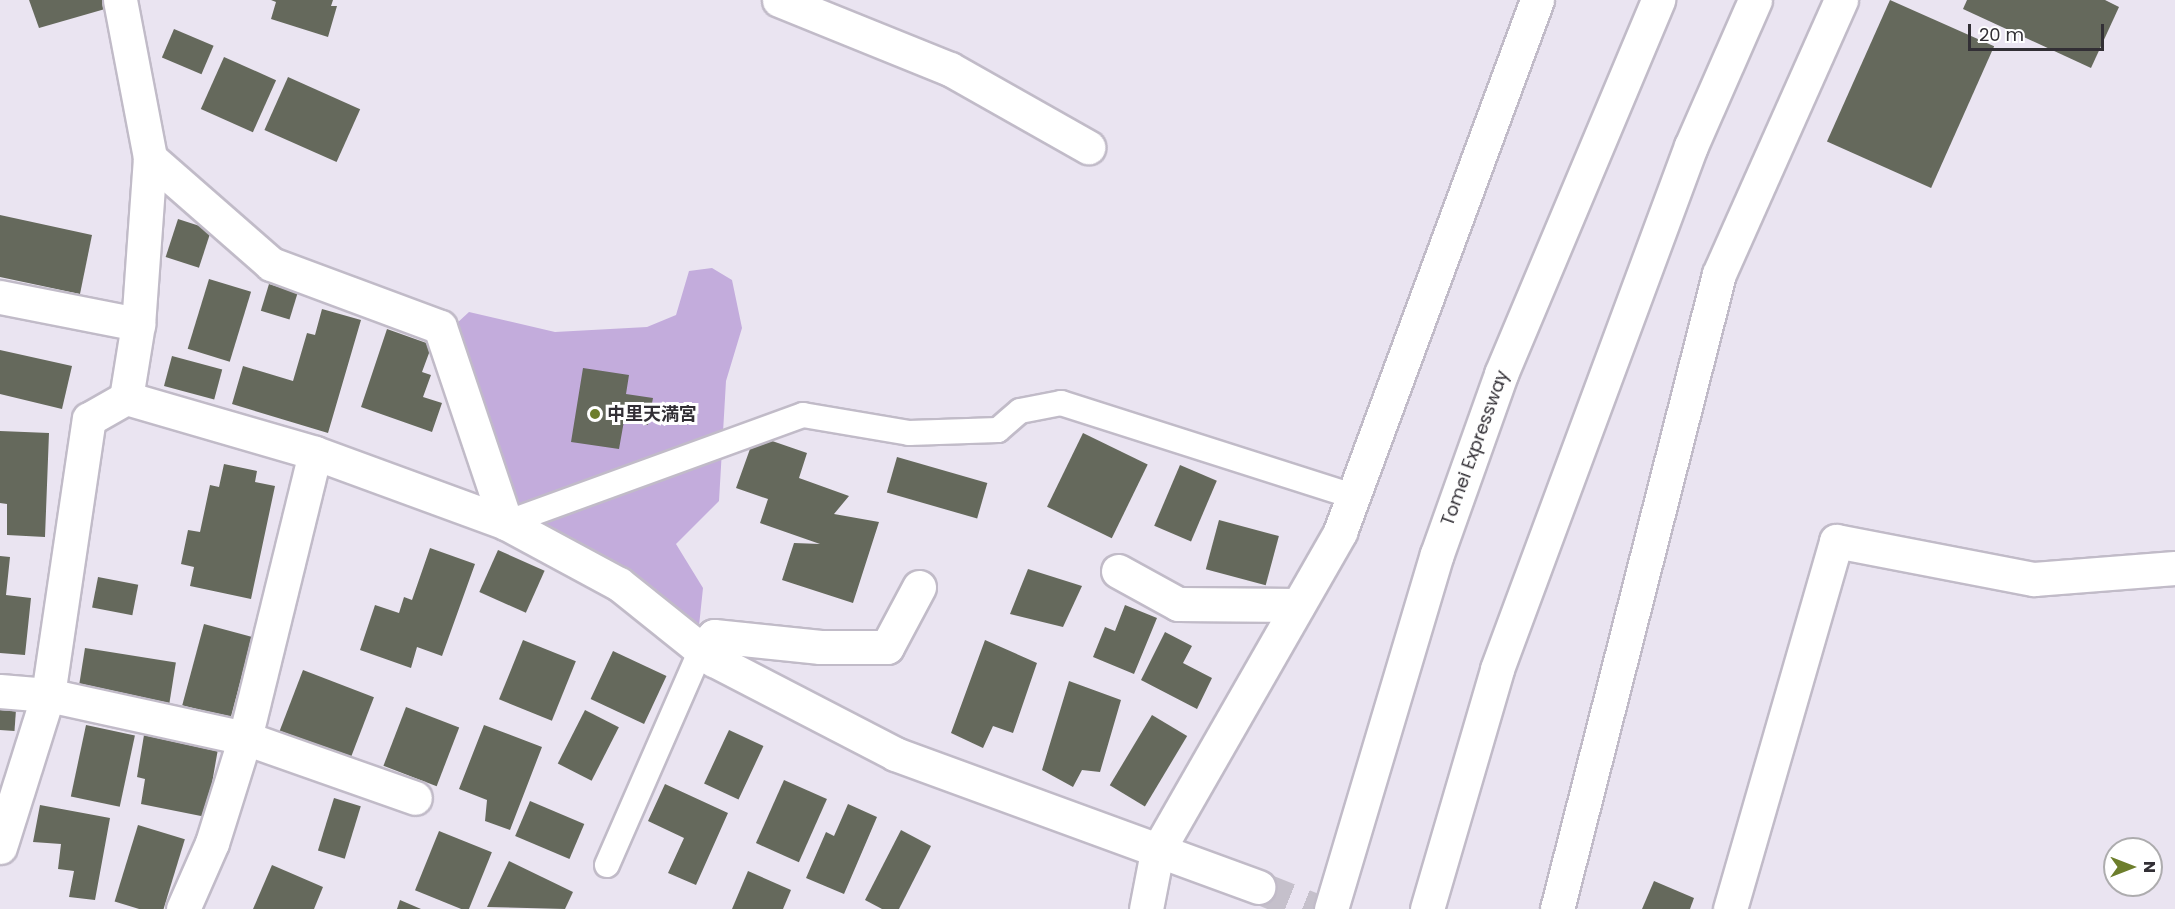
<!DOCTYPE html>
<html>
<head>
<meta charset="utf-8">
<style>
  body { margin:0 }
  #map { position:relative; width:2175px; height:909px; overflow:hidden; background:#eae4f1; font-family:Poppins,"Noto Sans JP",sans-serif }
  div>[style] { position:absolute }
  .green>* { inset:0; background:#c3acdc }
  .building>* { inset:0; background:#65695c; transform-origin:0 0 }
  .minor-tunnel>* { height:33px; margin-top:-16.5px; transform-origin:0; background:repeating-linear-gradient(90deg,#c5c0cb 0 33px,transparent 0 49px) }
  .roads { filter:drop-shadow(2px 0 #c1bbc8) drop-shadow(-2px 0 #c1bbc8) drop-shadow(0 2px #c1bbc8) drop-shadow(0 -2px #c1bbc8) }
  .service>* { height:24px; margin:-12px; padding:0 12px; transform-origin:12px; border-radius:12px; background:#fff }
  .minor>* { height:33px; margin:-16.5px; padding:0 16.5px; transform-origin:16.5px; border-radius:16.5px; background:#fff }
  .motorway>* { height:33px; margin:-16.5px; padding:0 16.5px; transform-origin:16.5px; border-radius:16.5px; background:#fff }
  .dots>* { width:16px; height:16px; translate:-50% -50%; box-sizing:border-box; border:3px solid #fff; border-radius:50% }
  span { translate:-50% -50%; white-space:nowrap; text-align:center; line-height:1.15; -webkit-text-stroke:6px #fff; paint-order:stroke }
  .poi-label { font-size:18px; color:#322f35; font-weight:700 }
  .left { translate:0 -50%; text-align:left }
  .street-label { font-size:18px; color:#322f35 }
  .north { position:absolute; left:2103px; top:837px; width:60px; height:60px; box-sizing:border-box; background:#fff; border:2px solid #adacae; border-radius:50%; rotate:90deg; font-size:16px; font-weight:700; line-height:24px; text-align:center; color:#322f35 }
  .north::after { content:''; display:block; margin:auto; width:21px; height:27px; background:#6d7e2c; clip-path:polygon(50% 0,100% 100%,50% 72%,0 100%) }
  .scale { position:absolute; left:1968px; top:24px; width:136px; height:27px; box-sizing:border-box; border:3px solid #322f35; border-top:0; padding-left:8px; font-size:18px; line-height:21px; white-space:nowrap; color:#322f35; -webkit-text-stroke:4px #fff; paint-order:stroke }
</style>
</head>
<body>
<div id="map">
  <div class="green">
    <i style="clip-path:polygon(712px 268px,732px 280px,742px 328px,726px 381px,719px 501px,676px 544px,703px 588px,699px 626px,515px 516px,443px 336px,469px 312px,555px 332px,647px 327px,676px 315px,689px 271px)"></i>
  </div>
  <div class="building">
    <i style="clip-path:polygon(29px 0,103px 0,105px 9px,39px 28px)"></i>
    <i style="clip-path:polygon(271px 0,333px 0,331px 6px,337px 6px,328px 37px,271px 19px,276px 2px)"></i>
    <i style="left:1890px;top:0;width:114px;height:155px;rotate:24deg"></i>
    <i style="clip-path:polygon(1967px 0,2105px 0,2119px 7px,2091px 68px,1963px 9px)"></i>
    <i style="left:174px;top:29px;width:43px;height:31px;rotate:23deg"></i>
    <i style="left:224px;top:57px;width:57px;height:57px;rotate:24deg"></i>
    <i style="left:288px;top:77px;width:79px;height:58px;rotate:24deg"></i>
    <i style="clip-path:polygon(0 215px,92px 235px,80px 294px,0 277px)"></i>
    <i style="left:178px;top:219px;width:35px;height:40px;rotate:18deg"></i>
    <i style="left:209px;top:279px;width:44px;height:73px;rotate:17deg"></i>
    <i style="left:269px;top:284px;width:30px;height:28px;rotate:17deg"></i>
    <i style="clip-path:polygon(322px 309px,361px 320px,328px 433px,232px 404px,243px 366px,293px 381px,307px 333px,315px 335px)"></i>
    <i style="clip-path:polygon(387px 329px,432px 345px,422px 372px,431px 375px,423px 397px,442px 403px,432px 432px,361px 407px)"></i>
    <i style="clip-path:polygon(0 350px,72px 366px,62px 409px,0 394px)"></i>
    <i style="left:172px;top:356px;width:52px;height:31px;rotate:15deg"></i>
    <i style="clip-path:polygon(583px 368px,629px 375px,626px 394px,653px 398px,648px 425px,624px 421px,619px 449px,571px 442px)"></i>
    <i style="clip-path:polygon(0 431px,49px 433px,45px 537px,7px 535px,7px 504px,0 503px)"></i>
    <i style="left:1083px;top:433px;width:72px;height:82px;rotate:26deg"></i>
    <i style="clip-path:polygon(755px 435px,807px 453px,799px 478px,849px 496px,834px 514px,879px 522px,853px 603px,782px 580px,794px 543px,820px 544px,760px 523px,768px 499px,736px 488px)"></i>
    <i style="left:897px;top:457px;width:94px;height:37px;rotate:16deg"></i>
    <i style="clip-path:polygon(224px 464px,257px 471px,255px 482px,275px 486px,251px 599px,190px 586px,194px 567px,181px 564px,188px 530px,200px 532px,210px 485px,219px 487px)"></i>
    <i style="left:1180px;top:465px;width:40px;height:66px;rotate:23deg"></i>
    <i style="left:1219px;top:520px;width:62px;height:51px;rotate:15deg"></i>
    <i style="clip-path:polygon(430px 548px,475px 564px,442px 656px,417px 647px,411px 668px,360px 650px,375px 605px,399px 613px,404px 597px,412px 600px)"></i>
    <i style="left:498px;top:550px;width:51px;height:46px;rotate:24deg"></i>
    <i style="clip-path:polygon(0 556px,10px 557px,6px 595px,31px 598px,25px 655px,0 653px)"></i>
    <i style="clip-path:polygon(1028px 569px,1082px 586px,1063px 627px,1010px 614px)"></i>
    <i style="left:98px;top:577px;width:41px;height:31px;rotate:11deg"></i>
    <i style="clip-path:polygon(1125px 605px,1157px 618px,1134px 674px,1093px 657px,1105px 627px,1115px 631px)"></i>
    <i style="left:204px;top:624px;width:50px;height:84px;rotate:15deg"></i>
    <i style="clip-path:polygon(1165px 632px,1192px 646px,1183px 663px,1212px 678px,1197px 709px,1141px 680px)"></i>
    <i style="left:523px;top:640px;width:57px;height:64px;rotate:22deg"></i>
    <i style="clip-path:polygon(985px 640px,1037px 663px,1013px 733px,993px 726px,983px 748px,951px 733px)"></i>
    <i style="left:85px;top:648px;width:92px;height:47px;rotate:9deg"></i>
    <i style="left:613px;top:651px;width:59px;height:53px;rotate:25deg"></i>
    <i style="left:303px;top:670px;width:76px;height:65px;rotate:21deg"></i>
    <i style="clip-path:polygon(1069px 681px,1121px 700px,1100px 772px,1082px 770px,1073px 787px,1042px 770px)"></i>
    <i style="left:406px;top:707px;width:57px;height:63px;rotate:21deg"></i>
    <i style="left:0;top:709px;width:16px;height:21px;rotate:4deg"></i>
    <i style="left:585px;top:710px;width:38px;height:60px;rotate:27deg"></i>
    <i style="left:1152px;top:715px;width:41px;height:82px;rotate:31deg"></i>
    <i style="left:86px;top:725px;width:50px;height:73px;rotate:12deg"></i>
    <i style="clip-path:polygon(484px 725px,542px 747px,510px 830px,485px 821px,487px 800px,459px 789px)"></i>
    <i style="left:729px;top:730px;width:38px;height:59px;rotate:25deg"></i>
    <i style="clip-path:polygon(144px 735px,218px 749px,206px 817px,141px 804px,145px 779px,137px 777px)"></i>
    <i style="left:784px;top:780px;width:47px;height:69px;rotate:24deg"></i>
    <i style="clip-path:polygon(665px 784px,728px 813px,696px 885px,668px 873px,684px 838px,648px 821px)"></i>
    <i style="left:334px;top:798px;width:28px;height:55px;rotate:17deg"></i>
    <i style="left:530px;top:801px;width:59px;height:38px;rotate:23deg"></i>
    <i style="clip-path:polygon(848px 804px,877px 817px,844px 894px,806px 878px,826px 832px,834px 836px)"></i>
    <i style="clip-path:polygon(40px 805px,110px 818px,95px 900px,69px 897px,74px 871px,58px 869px,61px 844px,33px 842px)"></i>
    <i style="left:138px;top:825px;width:49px;height:80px;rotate:17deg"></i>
    <i style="clip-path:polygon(901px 830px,931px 846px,899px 909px,882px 909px,865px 900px)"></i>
    <i style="left:439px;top:831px;width:57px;height:64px;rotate:22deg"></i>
    <i style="clip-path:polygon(509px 861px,573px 892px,565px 909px,487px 907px)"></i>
    <i style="clip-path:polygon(272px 865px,323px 887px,314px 909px,253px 909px)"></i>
    <i style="clip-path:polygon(748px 871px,791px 890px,783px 909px,732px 909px)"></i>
    <i style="clip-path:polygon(1654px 881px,1694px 898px,1690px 909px,1642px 909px)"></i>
    <i style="clip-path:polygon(400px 900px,421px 909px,397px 909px)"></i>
  </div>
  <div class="minor-tunnel">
    <i style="left:1258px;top:887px;width:59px;rotate:21.8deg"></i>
  </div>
  <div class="roads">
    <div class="service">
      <i style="left:506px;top:523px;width:316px;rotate:-20deg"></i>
      <i style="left:803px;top:415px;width:108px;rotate:9.6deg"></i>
      <i style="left:909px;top:433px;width:89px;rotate:-1.9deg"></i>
      <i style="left:998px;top:430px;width:29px;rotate:-41deg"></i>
      <i style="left:1020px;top:411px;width:42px;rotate:-11deg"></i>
      <i style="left:1061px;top:403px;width:306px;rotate:17.7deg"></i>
      <i style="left:607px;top:865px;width:235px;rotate:-66.4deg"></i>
    </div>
    <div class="minor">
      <i style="left:120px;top:0;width:161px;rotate:79.2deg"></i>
      <i style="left:150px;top:158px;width:166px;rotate:94.1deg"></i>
      <i style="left:138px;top:324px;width:75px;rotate:99.2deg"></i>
      <i style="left:779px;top:0;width:184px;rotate:22deg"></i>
      <i style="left:950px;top:69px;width:159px;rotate:29.5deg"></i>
      <i style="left:150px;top:158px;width:161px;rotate:41.2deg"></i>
      <i style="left:271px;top:264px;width:180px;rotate:20.4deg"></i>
      <i style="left:440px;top:327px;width:207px;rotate:71.4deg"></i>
      <i style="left:0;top:297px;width:141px;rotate:11.1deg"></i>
      <i style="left:1118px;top:571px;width:68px;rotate:28.8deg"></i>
      <i style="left:1178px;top:604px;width:120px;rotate:0.5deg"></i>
      <i style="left:701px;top:650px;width:19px;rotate:-47deg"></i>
      <i style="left:714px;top:636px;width:107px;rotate:5.9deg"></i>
      <i style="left:820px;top:647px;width:67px"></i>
      <i style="left:887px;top:647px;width:68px;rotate:-61.9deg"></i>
      <i style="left:0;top:691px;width:48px;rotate:4.8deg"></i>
      <i style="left:48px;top:695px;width:202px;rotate:12.3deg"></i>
      <i style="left:245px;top:738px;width:180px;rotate:19.4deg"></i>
      <i style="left:0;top:847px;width:159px;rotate:-72.5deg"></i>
      <i style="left:48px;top:695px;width:279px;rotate:-81.6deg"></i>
      <i style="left:89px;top:419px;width:43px;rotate:-29.6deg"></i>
      <i style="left:126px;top:398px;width:197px;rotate:16.2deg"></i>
      <i style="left:315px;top:453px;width:203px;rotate:20.1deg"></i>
      <i style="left:506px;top:523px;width:128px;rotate:28.4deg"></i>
      <i style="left:619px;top:584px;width:122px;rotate:38.7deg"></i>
      <i style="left:714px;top:660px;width:204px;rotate:27.4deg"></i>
      <i style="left:895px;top:754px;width:387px;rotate:20.1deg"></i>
      <i style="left:183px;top:909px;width:72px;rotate:-66.3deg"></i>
      <i style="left:212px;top:843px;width:110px;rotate:-72.6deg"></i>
      <i style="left:245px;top:738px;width:293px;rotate:-76.2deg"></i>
      <i style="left:1146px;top:909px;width:58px;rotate:-79.1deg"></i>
      <i style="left:1157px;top:852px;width:369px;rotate:-60.2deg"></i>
      <i style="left:1340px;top:532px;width:567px;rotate:-69.68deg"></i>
      <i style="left:1557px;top:909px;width:655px;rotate:-75.69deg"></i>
      <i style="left:1719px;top:274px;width:300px;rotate:-66deg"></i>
      <i style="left:1730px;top:909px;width:383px;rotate:-73.9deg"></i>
      <i style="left:1836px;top:541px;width:202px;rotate:10.9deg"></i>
      <i style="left:2034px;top:579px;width:141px;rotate:-4.5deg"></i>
    </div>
    <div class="motorway">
      <i style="left:1331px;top:909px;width:370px;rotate:-73.4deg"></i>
      <i style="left:1437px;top:554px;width:191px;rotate:-70.4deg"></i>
      <i style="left:1501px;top:374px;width:406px;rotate:-67.2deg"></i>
      <i style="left:1427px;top:909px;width:250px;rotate:-73.7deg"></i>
      <i style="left:1497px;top:669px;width:558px;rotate:-69.65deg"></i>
      <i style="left:1691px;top:146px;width:159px;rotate:-66.3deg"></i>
    </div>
  </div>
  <div class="dots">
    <i style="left:595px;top:414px;background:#6d7e2c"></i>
  </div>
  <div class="poi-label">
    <span class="left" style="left:607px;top:414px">中里天満宮</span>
  </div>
  <div class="street-label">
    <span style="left:1475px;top:448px;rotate:-70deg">Tomei Expressway</span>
  </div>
  <div class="north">N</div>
  <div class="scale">20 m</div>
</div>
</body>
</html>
